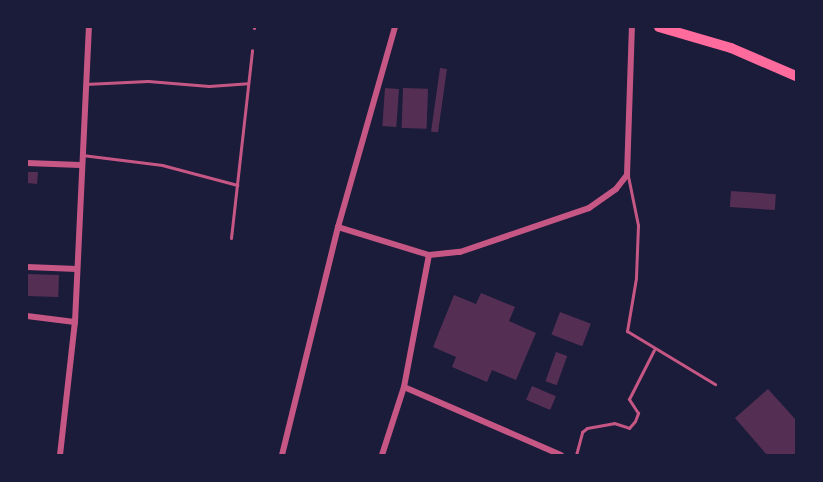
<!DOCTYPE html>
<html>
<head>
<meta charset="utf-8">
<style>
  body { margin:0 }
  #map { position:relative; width:823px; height:482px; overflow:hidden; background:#1b1b3a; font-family:Inter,sans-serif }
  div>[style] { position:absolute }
  .building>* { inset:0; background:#542f53; transform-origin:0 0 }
  .service>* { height:3px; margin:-1.5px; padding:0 1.5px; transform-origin:1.5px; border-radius:1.5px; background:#c65784 }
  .minor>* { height:6px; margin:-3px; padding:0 3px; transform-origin:3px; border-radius:3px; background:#c65784 }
  .primary>* { height:10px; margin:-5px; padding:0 5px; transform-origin:5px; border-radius:5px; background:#ff6b9d }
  span { translate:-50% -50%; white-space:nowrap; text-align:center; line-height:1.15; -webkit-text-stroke:6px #1b1b3a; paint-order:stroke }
  .frame { position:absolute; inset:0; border:28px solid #1b1b3a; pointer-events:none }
</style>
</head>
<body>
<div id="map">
  <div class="building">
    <i style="left:440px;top:68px;width:7px;height:64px;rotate:8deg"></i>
    <i style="left:385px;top:88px;width:14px;height:38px;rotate:4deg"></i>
    <i style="left:403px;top:88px;width:25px;height:40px;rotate:2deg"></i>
    <i style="clip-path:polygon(27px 172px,38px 172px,37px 184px,27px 183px)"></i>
    <i style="left:731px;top:191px;width:45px;height:16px;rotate:4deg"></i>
    <i style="left:27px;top:274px;width:32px;height:22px;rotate:2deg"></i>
    <i style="clip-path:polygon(481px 293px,515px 307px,509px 321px,536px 333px,516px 380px,492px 370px,487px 382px,452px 367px,456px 357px,433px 347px,454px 295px,476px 304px)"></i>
    <i style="left:560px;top:312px;width:33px;height:24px;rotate:21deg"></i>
    <i style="left:556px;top:352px;width:12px;height:31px;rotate:20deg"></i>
    <i style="left:532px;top:386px;width:26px;height:15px;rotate:23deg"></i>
    <i style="clip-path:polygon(768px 389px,796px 420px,796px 455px,767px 455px,735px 418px)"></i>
  </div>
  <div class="service">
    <i style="left:254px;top:28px;width:1px;rotate:-90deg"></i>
    <i style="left:85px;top:84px;width:63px;rotate:-2.7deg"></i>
    <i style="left:148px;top:81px;width:61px;rotate:4.7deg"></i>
    <i style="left:209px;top:86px;width:39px;rotate:-4deg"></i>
    <i style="left:82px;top:155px;width:81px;rotate:7.1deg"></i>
    <i style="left:162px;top:165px;width:78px;rotate:14.9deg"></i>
    <i style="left:628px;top:176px;width:50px;rotate:78.5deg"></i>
    <i style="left:638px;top:225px;width:53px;rotate:92.2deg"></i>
    <i style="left:636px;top:278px;width:54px;rotate:99.6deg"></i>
    <i style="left:627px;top:331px;width:103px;rotate:31.1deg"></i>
    <i style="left:231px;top:238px;width:189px;rotate:-83.6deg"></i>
    <i style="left:576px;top:455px;width:24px;rotate:-75deg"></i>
    <i style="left:582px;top:432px;width:6px;rotate:-39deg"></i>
    <i style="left:587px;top:428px;width:27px;rotate:-10deg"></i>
    <i style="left:614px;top:423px;width:16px;rotate:18deg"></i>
    <i style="left:629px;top:428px;width:9px;rotate:-49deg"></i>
    <i style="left:635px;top:421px;width:9px;rotate:-69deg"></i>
    <i style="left:638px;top:413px;width:17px;rotate:-123deg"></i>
    <i style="left:629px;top:399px;width:55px;rotate:-63deg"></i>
  </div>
  <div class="minor">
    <i style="left:27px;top:163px;width:53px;rotate:2.2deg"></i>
    <i style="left:429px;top:255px;width:31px;rotate:-6deg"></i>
    <i style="left:460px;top:252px;width:136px;rotate:-18.8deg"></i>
    <i style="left:589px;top:208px;width:33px;rotate:-35deg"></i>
    <i style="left:616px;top:189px;width:18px;rotate:-52deg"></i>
    <i style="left:627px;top:175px;width:148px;rotate:-88.1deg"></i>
    <i style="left:27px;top:267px;width:50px;rotate:2.3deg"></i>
    <i style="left:27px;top:316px;width:48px;rotate:7.1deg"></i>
    <i style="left:404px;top:387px;width:171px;rotate:23.4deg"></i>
    <i style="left:60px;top:455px;width:134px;rotate:-83.6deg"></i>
    <i style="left:75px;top:322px;width:295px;rotate:-87.3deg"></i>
    <i style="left:282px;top:455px;width:235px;rotate:-76.2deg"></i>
    <i style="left:382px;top:455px;width:71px;rotate:-72.1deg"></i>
    <i style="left:404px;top:387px;width:134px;rotate:-79.3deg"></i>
    <i style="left:429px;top:255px;width:95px;rotate:-162.9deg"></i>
    <i style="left:338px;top:227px;width:208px;rotate:-74.1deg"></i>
  </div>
  <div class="primary">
    <i style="left:659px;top:27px;width:75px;rotate:16.3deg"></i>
    <i style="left:731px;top:48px;width:71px;rotate:23.3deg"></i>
  </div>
  <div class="frame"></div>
</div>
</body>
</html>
